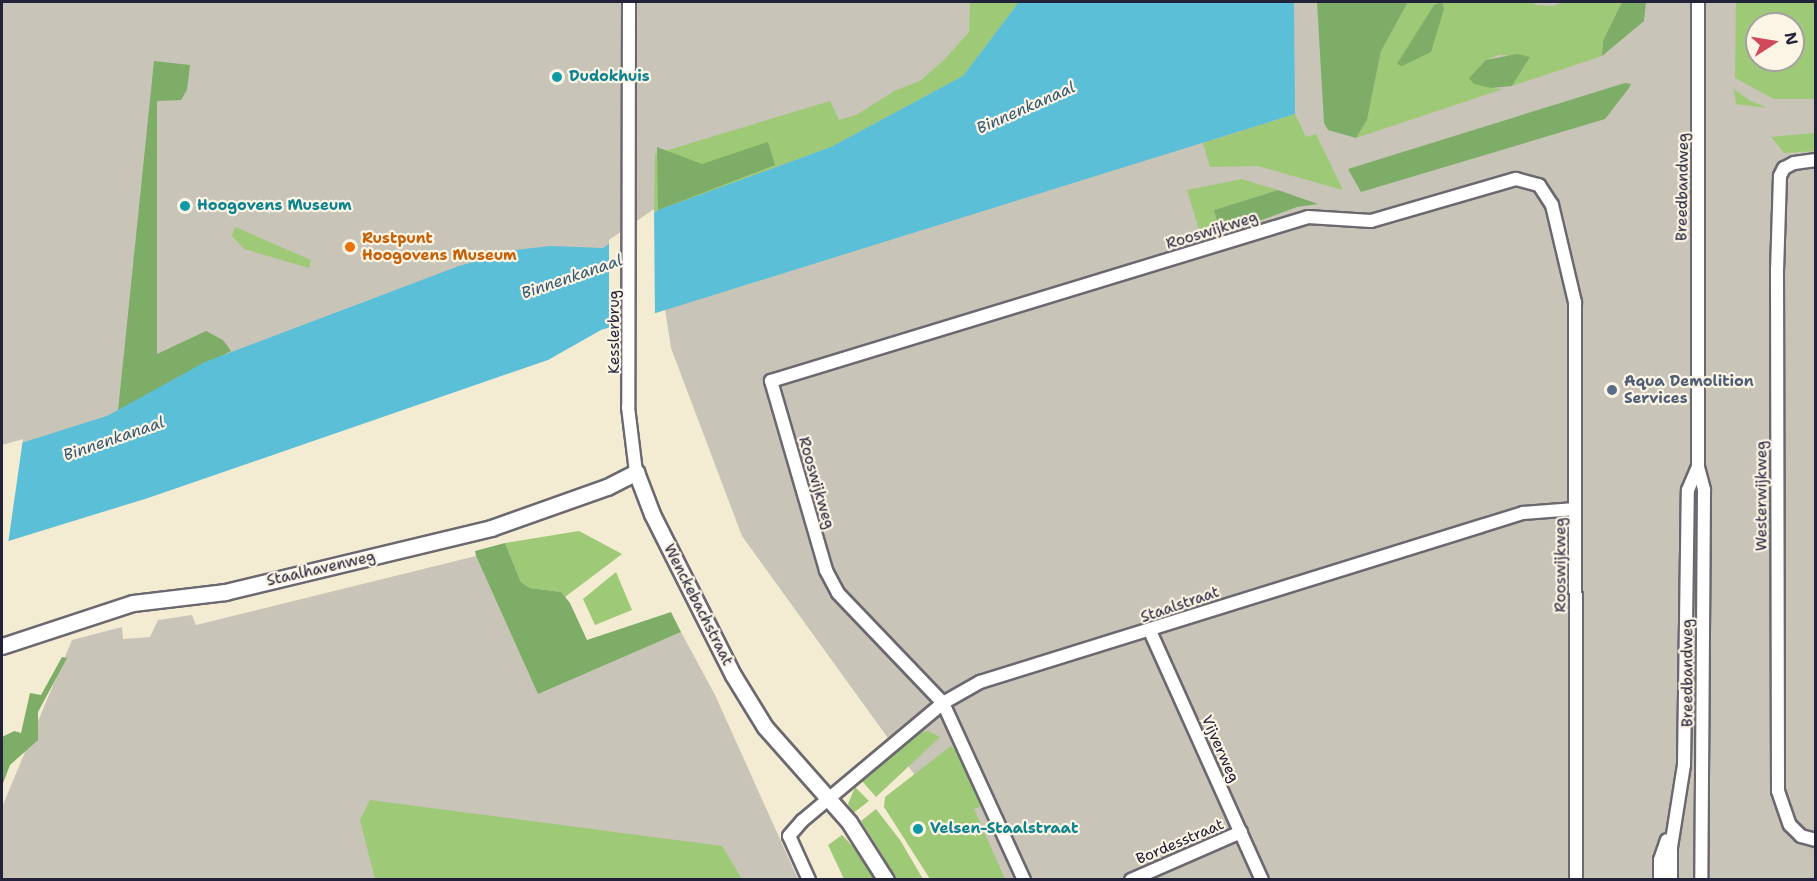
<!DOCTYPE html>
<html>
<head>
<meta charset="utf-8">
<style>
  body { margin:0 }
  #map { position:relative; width:1817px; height:881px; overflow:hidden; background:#f4ebd3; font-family:"Shantell Sans",sans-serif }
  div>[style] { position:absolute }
  .industrial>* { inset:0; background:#c8c4b8 }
  .green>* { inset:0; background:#9ec976 }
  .forest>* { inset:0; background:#7ead67 }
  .water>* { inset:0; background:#5abfd7 }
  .pier>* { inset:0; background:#f4ebd3 }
  .roads { filter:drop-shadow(2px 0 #6c6870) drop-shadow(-2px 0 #6c6870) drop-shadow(0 2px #6c6870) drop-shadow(0 -2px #6c6870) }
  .minor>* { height:12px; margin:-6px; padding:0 6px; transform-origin:6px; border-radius:6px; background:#fff }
  .tertiary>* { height:15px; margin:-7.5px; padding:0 7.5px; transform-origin:7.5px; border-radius:7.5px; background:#fff }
  .dots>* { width:16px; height:16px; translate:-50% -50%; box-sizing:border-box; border:3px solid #fcf5e5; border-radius:50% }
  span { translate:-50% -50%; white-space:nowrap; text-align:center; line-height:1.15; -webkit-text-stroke:4.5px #fcf5e5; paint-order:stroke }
  .culture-label { font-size:15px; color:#0d838f; font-weight:700 }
  .left { translate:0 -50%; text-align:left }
  .street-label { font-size:15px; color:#22223b }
  .food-label { font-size:15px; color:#c56008; font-weight:700 }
  .service-label { font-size:15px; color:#4e5e75; font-weight:700 }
  .water-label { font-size:16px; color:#365972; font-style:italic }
  .frame { position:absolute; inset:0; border:3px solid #22223b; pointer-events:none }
  .north { position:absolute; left:1745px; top:12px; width:60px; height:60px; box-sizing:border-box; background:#fcf5e5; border:2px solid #a5a1a1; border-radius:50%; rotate:78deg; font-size:16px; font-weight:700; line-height:24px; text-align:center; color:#22223b }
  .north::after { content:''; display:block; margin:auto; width:21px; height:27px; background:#d1495b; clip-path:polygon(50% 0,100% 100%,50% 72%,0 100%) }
</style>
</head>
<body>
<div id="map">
  <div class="industrial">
    <i style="clip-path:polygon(evenodd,2px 2px,1815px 2px,1815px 879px,972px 879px,932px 799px,742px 536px,671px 348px,661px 283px,2px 476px,2px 2px,1757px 24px,1793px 24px,1793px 60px,1757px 60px,1757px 24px)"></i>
    <i style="clip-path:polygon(476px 556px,538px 693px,681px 632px,715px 695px,798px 879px,2px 880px,2px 807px,72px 640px,122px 627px,123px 639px,150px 637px,158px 620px,192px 615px,196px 625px)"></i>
  </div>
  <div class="green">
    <i style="clip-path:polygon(970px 2px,1019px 2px,963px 76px,831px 147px,654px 212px,655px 154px,830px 101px,839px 120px,856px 115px,896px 90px,920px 81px,944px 60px,969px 32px)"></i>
    <i style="clip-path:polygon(1408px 2px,1533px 2px,1535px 5px,1554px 6px,1564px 2px,1622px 2px,1603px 41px,1602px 56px,1512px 86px,1530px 57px,1499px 55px,1486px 60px,1491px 88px,1503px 89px,1356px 138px,1367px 120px,1381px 51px)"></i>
    <i style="clip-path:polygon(evenodd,1736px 2px,1815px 2px,1815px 99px,1774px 99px,1735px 78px,1736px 2px,1757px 24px,1793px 24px,1793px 60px,1757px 60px,1757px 24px)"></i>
    <i style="clip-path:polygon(1734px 89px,1749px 100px,1767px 108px,1736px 104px)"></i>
    <i style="clip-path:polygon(1295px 114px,1306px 137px,1316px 134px,1343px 190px,1258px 166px,1210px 167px,1203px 143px)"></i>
    <i style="clip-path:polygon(1815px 133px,1815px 151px,1784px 153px,1771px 137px)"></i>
    <i style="clip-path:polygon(1242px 179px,1278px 190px,1214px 210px,1221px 235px,1202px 240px,1187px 190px)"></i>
    <i style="clip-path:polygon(235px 227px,311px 260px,309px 268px,244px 249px,232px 236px)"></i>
    <i style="clip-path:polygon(579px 531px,622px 554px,565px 597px,560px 592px,530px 588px,521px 582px,505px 543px)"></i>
    <i style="clip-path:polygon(616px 572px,632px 610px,595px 625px,583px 599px)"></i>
    <i style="clip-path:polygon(928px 731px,940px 737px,876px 797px,862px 781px,918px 733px)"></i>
    <i style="clip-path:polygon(951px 746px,963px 757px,985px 805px,974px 809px,1005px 879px,930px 879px,884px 807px,885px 797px)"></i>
    <i style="clip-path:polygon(855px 787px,869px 801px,852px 814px,848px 804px)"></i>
    <i style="clip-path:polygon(370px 800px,722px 846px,742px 879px,375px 879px,360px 820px)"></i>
    <i style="clip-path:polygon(876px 809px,900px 840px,923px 879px,897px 879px,861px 821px)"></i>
    <i style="clip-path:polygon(842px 835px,870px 865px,877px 879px,844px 879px,828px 845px)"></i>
  </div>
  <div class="forest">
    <i style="clip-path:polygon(1317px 2px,1408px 2px,1381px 51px,1367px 120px,1356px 138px,1328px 130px,1324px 123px)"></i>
    <i style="clip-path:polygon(1442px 2px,1444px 9px,1431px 52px,1402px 66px,1397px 64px,1434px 5px)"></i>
    <i style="clip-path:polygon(1622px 2px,1646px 2px,1644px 21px,1602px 56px,1603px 41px)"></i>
    <i style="clip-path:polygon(1517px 54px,1530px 57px,1512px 86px,1491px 88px,1474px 84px,1469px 78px,1486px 60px)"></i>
    <i style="clip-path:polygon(154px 61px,190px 65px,187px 90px,181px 100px,157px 101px,157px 354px,206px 331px,223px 340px,231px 351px,118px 411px)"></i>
    <i style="clip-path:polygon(1625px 83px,1631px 84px,1629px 88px,1605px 119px,1361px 192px,1348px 169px)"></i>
    <i style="clip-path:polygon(768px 142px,775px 165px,658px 210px,657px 147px,702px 164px)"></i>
    <i style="clip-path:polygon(1278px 190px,1318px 204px,1297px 207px,1221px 235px,1214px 210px)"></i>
    <i style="clip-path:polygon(505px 543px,521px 582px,530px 588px,561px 592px,570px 603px,587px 640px,671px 612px,681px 632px,538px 694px,476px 556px,475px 551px)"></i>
    <i style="clip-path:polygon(62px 657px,67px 658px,38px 712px,38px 740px,10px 765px,2px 786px,2px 737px,14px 731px,21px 733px,30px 693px,41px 695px)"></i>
  </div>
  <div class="water">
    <i style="clip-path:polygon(1019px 2px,1294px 2px,1295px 114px,601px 330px,548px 360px,148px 498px,2px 543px,2px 449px,107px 416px,205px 362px,459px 266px,515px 250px,550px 246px,603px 248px,658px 210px,831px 147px,963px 76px)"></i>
  </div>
  <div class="pier">
    <i style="clip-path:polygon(654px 209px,655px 319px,609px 331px,609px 240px)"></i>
    <i style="clip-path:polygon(23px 439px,8px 544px,2px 546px,2px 445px)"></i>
  </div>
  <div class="roads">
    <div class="minor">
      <i style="left:629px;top:2px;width:405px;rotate:90.1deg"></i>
      <i style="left:628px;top:407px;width:65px;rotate:83deg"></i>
      <i style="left:1698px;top:2px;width:465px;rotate:90deg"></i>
      <i style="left:1698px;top:467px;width:24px;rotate:75deg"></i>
      <i style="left:1704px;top:490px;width:390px;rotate:90.4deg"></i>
      <i style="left:1816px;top:160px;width:22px;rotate:172deg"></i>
      <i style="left:1794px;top:163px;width:11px;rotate:153deg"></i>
      <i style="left:1784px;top:168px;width:9px;rotate:117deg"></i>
      <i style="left:1780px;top:176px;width:93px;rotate:91.8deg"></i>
      <i style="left:1777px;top:269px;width:522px;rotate:89.89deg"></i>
      <i style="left:1778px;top:791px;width:36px;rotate:71deg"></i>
      <i style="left:1790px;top:825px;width:16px;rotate:45deg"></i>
      <i style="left:1801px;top:836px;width:16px;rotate:15deg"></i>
      <i style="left:1150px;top:631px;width:273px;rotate:65.8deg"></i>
      <i style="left:809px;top:880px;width:48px;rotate:-114.4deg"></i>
      <i style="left:789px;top:836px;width:20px;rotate:-49deg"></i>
      <i style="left:802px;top:821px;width:184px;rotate:-39.9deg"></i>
      <i style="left:943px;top:703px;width:43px;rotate:-29.6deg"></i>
      <i style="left:980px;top:682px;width:569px;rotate:-17.29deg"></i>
      <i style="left:1523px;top:513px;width:52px;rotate:-4.4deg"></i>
      <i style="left:1024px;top:880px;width:195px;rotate:-114.6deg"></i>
      <i style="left:943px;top:703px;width:152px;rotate:-133.7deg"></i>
      <i style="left:838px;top:593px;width:26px;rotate:-118deg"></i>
      <i style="left:826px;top:570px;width:197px;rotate:-106.2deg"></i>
      <i style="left:771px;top:381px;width:561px;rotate:-16.98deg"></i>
      <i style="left:1308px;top:217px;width:63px;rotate:3.6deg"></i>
      <i style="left:1371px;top:221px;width:151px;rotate:-16.2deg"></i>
      <i style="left:1516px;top:179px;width:24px;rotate:15deg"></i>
      <i style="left:1539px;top:185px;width:24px;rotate:57deg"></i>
      <i style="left:1552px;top:205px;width:100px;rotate:76.7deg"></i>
      <i style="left:1575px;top:302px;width:578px;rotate:89.9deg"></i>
      <i style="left:1131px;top:880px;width:120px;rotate:-23.6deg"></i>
      <i style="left:1660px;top:880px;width:20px;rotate:-90deg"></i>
      <i style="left:1660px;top:860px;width:21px;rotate:-71deg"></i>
      <i style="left:1671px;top:880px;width:33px;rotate:-90deg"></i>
      <i style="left:1671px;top:847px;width:83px;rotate:-81deg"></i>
      <i style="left:1684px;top:765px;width:275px;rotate:-89.2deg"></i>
      <i style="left:1688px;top:490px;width:25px;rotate:-67deg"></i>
    </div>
    <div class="tertiary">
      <i style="left:2px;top:646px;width:138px;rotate:-18.2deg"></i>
      <i style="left:133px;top:603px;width:93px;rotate:-6.8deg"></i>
      <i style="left:225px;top:592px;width:274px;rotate:-13.5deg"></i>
      <i style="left:491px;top:528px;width:123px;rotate:-19.5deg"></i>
      <i style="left:607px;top:487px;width:33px;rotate:-27deg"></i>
      <i style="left:636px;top:472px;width:45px;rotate:69.1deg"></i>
      <i style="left:652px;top:514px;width:180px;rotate:63.3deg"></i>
      <i style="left:733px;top:675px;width:61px;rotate:58.4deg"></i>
      <i style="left:765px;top:727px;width:127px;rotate:48.5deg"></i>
      <i style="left:849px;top:822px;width:69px;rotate:57.5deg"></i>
    </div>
  </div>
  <div class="dots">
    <i style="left:557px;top:77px;background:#0f9aa8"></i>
    <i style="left:185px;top:206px;background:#0f9aa8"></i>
    <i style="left:350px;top:247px;background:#e8710a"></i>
    <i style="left:1612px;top:390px;background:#5c6f8a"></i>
    <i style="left:918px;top:829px;background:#0f9aa8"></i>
  </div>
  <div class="culture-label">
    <span class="left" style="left:569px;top:77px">Dudokhuis</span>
    <span class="left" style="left:197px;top:206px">Hoogovens Museum</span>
    <span class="left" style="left:930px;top:829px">Velsen-Staalstraat</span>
  </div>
  <div class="street-label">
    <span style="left:1683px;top:187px;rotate:-89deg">Breedbandweg</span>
    <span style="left:1212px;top:231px;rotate:-17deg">Rooswijkweg</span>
    <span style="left:615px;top:332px;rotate:-90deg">Kesslerbrug</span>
    <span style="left:816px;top:483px;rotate:74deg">Rooswijkweg</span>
    <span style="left:1762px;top:496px;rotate:-90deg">Westerwijkweg</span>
    <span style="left:1561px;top:565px;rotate:-90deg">Rooswijkweg</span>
    <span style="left:321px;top:569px;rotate:-13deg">Staalhavenweg</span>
    <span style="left:698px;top:605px;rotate:63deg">Wenckebachstraat</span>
    <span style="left:1180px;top:605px;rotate:-19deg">Staalstraat</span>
    <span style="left:1688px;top:673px;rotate:-90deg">Breedbandweg</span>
    <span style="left:1220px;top:749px;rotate:66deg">Vijverweg</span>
    <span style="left:1180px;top:842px;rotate:-23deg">Bordesstraat</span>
  </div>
  <div class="food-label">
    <span class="left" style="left:362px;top:247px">Rustpunt<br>Hoogovens Museum</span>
  </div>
  <div class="service-label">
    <span class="left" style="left:1624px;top:390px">Aqua Demolition<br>Services</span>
  </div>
  <div class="water-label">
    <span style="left:1026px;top:108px;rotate:-24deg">Binnenkanaal</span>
    <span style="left:572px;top:277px;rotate:-19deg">Binnenkanaal</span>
    <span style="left:114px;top:439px;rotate:-19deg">Binnenkanaal</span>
  </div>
  <div class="frame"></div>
  <div class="north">N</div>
</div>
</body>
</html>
